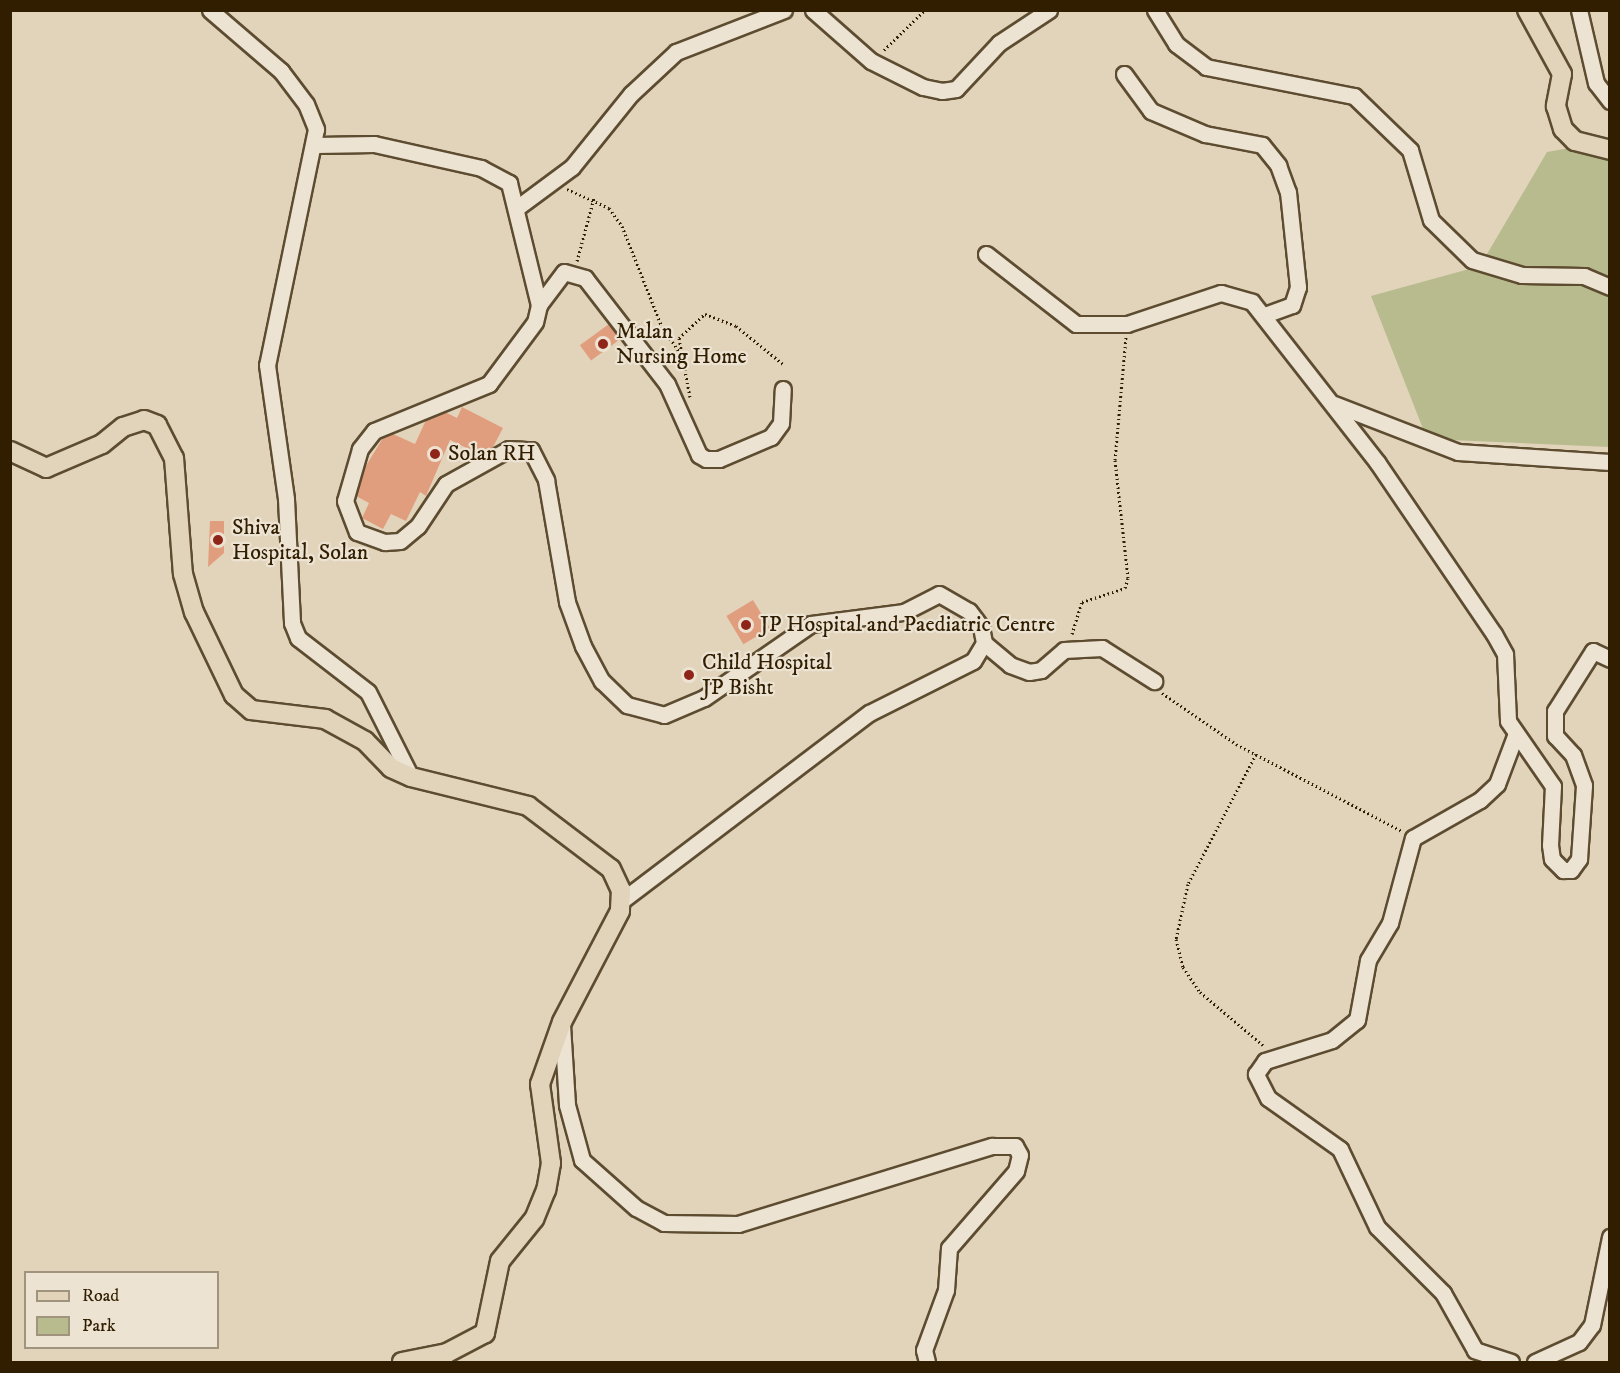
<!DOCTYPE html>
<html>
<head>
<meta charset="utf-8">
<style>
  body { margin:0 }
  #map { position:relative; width:1620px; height:1373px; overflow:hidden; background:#e2d4bb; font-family:"IM FELL DW Pica",serif }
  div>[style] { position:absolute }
  .green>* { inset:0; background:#b8bb8d }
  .building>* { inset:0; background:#e19e7e; transform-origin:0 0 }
  .path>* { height:3px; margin-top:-1.5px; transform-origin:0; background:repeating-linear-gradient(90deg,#311e01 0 1.5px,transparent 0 4.5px) }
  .roads { filter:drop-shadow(2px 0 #5d4c30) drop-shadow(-2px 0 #5d4c30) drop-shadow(0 2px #5d4c30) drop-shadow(0 -2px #5d4c30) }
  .minor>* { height:15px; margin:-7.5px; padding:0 7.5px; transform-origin:7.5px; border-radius:7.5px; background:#ece3d3 }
  .major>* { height:18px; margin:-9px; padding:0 9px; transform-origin:9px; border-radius:9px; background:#e2d4bb }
  .dots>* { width:16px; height:16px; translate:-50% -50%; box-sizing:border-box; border:3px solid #ece3d3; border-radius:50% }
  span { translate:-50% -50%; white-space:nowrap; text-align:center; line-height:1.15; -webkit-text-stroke:4.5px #ece3d3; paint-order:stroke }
  .poi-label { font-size:22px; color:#311e01 }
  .left { translate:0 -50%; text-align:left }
  .frame { position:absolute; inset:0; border:12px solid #311e01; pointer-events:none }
  .legend { position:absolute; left:24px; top:1271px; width:195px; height:78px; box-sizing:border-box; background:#ece3d3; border:2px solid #a1947f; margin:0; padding:8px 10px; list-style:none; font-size:18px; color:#311e01 }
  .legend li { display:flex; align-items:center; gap:12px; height:30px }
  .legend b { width:30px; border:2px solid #a1947f }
</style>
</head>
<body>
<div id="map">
  <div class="green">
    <i style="clip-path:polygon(1609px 141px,1609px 447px,1427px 439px,1371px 296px,1480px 266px,1547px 152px)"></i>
  </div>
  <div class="building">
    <i style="left:609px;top:324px;width:19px;height:36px;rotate:54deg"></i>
    <i style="clip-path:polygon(462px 407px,503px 428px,493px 447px,479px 454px,450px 440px,426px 496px,420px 492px,406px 521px,391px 514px,383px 529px,362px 518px,369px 503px,356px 496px,364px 469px,383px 438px,393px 434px,415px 444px,426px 420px,445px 412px,457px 418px)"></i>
    <i style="clip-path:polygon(210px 521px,224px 521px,224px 553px,208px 567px)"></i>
    <i style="left:753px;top:600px;width:33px;height:31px;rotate:59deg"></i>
  </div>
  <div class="path">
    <i style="left:884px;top:50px;width:57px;rotate:-44.3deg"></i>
    <i style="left:567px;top:189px;width:46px;rotate:24.3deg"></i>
    <i style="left:609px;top:208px;width:22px;rotate:54deg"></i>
    <i style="left:622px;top:226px;width:109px;rotate:68.4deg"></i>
    <i style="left:662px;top:327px;width:29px;rotate:55deg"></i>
    <i style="left:577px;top:261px;width:65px;rotate:-74.9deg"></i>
    <i style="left:690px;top:397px;width:60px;rotate:-100.6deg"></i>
    <i style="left:679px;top:338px;width:35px;rotate:-43deg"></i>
    <i style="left:705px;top:314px;width:33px;rotate:21deg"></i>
    <i style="left:736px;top:326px;width:60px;rotate:39deg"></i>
    <i style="left:1072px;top:634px;width:34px;rotate:-73deg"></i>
    <i style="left:1082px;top:602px;width:45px;rotate:-18deg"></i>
    <i style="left:1125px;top:588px;width:10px;rotate:-73deg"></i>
    <i style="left:1128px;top:578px;width:119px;rotate:-96.3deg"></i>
    <i style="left:1115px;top:460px;width:123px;rotate:-84.9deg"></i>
    <i style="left:1162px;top:693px;width:90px;rotate:34.6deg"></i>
    <i style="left:1236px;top:744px;width:187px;rotate:27.7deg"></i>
    <i style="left:1256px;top:754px;width:147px;rotate:117.6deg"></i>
    <i style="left:1188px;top:884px;width:56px;rotate:102.3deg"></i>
    <i style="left:1176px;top:939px;width:29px;rotate:76deg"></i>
    <i style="left:1183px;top:967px;width:30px;rotate:56deg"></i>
    <i style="left:1200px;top:992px;width:84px;rotate:40.2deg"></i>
  </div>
  <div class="roads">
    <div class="minor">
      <i style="left:210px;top:10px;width:94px;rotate:40.7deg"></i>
      <i style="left:281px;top:71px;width:41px;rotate:52.9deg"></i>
      <i style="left:306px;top:104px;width:27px;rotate:68deg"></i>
      <i style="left:316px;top:129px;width:241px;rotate:101.7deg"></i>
      <i style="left:267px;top:365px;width:135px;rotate:81.9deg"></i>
      <i style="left:286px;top:499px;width:124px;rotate:87.2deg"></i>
      <i style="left:292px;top:623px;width:16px;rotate:68deg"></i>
      <i style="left:298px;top:638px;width:88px;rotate:37.6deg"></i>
      <i style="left:368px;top:692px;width:95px;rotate:63.2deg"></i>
      <i style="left:813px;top:10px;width:77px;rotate:41.3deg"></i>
      <i style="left:871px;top:61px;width:58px;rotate:26.6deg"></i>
      <i style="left:923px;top:87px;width:19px;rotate:12deg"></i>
      <i style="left:942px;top:91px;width:14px;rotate:-8deg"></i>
      <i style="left:956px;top:89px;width:63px;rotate:-46.9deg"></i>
      <i style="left:999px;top:43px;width:60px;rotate:-33.4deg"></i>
      <i style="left:1155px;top:10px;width:40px;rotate:58deg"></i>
      <i style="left:1176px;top:44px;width:38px;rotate:37deg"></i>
      <i style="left:1206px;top:67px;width:151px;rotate:11.1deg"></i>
      <i style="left:1354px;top:96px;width:78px;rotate:44deg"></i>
      <i style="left:1410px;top:150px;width:73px;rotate:73.3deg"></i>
      <i style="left:1431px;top:220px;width:57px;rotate:44.3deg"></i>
      <i style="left:1472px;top:260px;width:52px;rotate:16.7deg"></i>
      <i style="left:1522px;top:275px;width:62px;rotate:0.9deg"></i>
      <i style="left:1584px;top:276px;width:28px;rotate:23deg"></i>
      <i style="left:1579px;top:10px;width:75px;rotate:76.9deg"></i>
      <i style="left:1596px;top:83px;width:23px;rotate:52deg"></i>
      <i style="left:1124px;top:74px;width:46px;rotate:53.9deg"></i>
      <i style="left:1151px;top:111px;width:59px;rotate:23.1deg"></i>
      <i style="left:1205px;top:134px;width:58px;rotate:10.9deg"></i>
      <i style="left:1262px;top:145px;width:26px;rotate:51deg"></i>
      <i style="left:1278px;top:165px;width:29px;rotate:70deg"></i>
      <i style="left:1288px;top:192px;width:96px;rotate:84deg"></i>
      <i style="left:1298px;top:287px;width:19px;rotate:108deg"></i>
      <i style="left:1292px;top:305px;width:30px;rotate:160deg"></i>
      <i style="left:316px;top:145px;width:58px;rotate:-1deg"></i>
      <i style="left:374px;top:144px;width:110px;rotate:12.6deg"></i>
      <i style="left:481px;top:168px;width:32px;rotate:28deg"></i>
      <i style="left:509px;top:183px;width:126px;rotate:76.2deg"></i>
      <i style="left:539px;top:305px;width:17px;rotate:103deg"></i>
      <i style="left:535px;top:322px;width:77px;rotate:126.6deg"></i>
      <i style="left:489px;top:384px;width:124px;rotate:157.8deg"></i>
      <i style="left:374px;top:431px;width:23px;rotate:128deg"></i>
      <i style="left:360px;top:449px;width:54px;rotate:106.1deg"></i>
      <i style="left:345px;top:501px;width:33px;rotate:69deg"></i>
      <i style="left:357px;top:532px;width:30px;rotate:20deg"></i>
      <i style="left:385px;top:542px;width:15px;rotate:-4deg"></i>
      <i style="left:400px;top:541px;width:23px;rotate:-40deg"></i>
      <i style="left:418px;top:526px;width:50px;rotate:-56.3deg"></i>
      <i style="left:446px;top:484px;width:72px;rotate:-29.1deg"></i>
      <i style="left:509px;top:449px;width:22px;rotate:3deg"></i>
      <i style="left:531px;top:450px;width:34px;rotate:63deg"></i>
      <i style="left:546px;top:480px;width:124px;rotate:80.2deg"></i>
      <i style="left:567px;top:602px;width:47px;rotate:70deg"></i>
      <i style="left:583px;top:646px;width:40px;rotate:62deg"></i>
      <i style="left:602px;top:681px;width:35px;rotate:44deg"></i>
      <i style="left:627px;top:705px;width:38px;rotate:15deg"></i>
      <i style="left:664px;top:715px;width:43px;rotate:-23deg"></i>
      <i style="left:704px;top:698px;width:130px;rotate:-34.7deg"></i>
      <i style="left:811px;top:624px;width:94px;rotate:-7.4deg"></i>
      <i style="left:904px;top:612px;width:39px;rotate:-27deg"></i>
      <i style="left:939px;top:594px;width:34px;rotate:30deg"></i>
      <i style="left:969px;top:611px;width:20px;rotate:53deg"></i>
      <i style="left:981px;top:627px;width:16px;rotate:79deg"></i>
      <i style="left:984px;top:643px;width:21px;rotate:121deg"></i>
      <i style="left:973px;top:661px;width:116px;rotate:153.4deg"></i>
      <i style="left:869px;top:713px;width:313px;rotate:142.8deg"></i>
      <i style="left:518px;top:207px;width:67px;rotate:-36.5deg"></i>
      <i style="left:572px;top:167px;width:94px;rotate:-51.1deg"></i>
      <i style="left:631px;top:94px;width:62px;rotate:-43deg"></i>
      <i style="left:676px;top:52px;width:116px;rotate:-21.3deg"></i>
      <i style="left:986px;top:254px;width:114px;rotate:37.9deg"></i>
      <i style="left:1076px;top:324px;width:51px"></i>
      <i style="left:1127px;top:324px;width:99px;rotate:-18.3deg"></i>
      <i style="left:1221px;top:293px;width:32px;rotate:16deg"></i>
      <i style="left:1252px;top:302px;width:203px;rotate:52deg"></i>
      <i style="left:1377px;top:462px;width:208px;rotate:55.8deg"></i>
      <i style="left:1494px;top:634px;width:23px;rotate:61deg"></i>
      <i style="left:1505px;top:654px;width:67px;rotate:87.4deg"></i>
      <i style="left:1508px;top:721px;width:79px;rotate:55.3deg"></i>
      <i style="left:1553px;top:786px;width:59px;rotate:92.9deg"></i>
      <i style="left:1550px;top:845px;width:14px;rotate:82deg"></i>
      <i style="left:1552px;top:859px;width:16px;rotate:45deg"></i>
      <i style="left:1563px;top:870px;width:8px"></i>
      <i style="left:1571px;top:870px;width:14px;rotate:-54deg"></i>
      <i style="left:1579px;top:859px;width:74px;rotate:-86.1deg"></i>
      <i style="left:1584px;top:785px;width:32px;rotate:-110deg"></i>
      <i style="left:1573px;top:755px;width:26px;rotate:-133deg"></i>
      <i style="left:1555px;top:736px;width:25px;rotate:-90deg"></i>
      <i style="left:1555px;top:711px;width:71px;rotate:-57.7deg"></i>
      <i style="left:1593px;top:651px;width:19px;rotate:25deg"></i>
      <i style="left:539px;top:305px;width:41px;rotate:-52.9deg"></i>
      <i style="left:564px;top:272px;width:22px;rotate:16deg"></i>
      <i style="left:585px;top:278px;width:134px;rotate:52.3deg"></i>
      <i style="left:667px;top:384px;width:78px;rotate:65.7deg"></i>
      <i style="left:699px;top:455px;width:8px;rotate:30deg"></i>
      <i style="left:706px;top:459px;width:13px"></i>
      <i style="left:719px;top:459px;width:56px;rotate:-22.9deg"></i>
      <i style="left:771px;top:437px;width:17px;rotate:-54deg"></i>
      <i style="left:781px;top:423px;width:34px;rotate:-87deg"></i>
      <i style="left:1334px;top:404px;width:133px;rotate:21.2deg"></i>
      <i style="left:1458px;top:452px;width:152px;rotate:3.8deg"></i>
      <i style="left:984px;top:643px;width:34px;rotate:40deg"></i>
      <i style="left:1010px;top:665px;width:20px;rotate:20deg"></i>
      <i style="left:1029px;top:672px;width:12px;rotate:-9deg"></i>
      <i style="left:1041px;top:670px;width:30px;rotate:-41deg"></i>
      <i style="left:1064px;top:650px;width:38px;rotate:-3deg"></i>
      <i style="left:1102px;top:648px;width:62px;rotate:32.4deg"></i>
      <i style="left:562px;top:1025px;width:80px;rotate:86.4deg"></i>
      <i style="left:567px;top:1105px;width:57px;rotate:74.7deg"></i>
      <i style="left:582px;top:1160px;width:72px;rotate:41.6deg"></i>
      <i style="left:636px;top:1208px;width:32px;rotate:28deg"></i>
      <i style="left:664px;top:1223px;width:74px;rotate:0.8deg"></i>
      <i style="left:738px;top:1224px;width:266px;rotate:-17.1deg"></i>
      <i style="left:992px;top:1146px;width:23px"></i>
      <i style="left:1015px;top:1146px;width:10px;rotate:61deg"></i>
      <i style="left:1020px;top:1155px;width:16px;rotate:104deg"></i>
      <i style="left:1016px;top:1171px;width:102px;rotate:131deg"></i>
      <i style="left:949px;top:1248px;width:42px;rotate:94.1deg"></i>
      <i style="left:946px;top:1290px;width:64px;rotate:110.1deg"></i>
      <i style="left:924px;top:1350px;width:12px;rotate:76deg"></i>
      <i style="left:1511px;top:1362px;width:38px;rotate:-162deg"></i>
      <i style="left:1475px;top:1350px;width:65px;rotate:-119.3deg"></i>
      <i style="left:1443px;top:1293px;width:93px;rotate:-135deg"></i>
      <i style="left:1377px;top:1227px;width:86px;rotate:-115.4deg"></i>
      <i style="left:1340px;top:1149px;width:88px;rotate:-144.7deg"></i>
      <i style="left:1268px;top:1098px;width:27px;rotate:-117deg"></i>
      <i style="left:1256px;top:1074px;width:16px;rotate:-55deg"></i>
      <i style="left:1265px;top:1061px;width:70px;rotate:-17.4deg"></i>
      <i style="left:1332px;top:1040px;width:32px;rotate:-39deg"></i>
      <i style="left:1357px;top:1020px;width:61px;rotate:-79.6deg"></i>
      <i style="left:1368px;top:960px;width:43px;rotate:-59.3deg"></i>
      <i style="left:1390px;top:923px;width:88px;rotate:-74.9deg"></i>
      <i style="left:1413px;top:838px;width:77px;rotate:-29.6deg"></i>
      <i style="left:1480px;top:800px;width:23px;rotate:-43deg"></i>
      <i style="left:1497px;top:784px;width:51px;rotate:-69.4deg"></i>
      <i style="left:1535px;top:1362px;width:48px;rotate:-24.4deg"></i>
      <i style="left:1579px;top:1342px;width:21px;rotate:-53deg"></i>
      <i style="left:1592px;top:1325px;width:90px;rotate:-78.4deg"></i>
    </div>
    <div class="major">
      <i style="left:1527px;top:10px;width:73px;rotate:61.3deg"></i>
      <i style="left:1562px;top:74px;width:33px;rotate:101deg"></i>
      <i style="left:1556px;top:106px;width:24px;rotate:73deg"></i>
      <i style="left:1563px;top:129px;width:17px;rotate:45deg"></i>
      <i style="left:1575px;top:141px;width:36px;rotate:14deg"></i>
      <i style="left:10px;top:451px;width:40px;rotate:25deg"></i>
      <i style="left:46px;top:468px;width:61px;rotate:-23.2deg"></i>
      <i style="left:102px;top:444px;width:27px;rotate:-39deg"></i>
      <i style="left:123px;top:427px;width:22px;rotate:-18deg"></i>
      <i style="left:144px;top:420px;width:14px;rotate:21deg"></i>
      <i style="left:157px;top:425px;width:37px;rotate:63deg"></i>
      <i style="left:174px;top:458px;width:116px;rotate:85.6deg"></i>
      <i style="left:183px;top:574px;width:40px;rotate:74deg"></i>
      <i style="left:194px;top:612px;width:92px;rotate:64.3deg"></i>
      <i style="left:234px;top:695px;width:23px;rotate:41deg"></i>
      <i style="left:251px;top:710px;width:75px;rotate:6.9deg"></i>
      <i style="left:325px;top:719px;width:46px;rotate:28.8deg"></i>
      <i style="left:365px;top:741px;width:37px;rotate:46deg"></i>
      <i style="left:391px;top:768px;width:22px;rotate:24deg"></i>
      <i style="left:411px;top:777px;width:121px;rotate:13.9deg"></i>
      <i style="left:528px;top:806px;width:104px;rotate:37.2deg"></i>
      <i style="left:611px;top:869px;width:23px;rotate:65deg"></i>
      <i style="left:621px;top:890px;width:21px;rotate:93deg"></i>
      <i style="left:620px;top:911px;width:125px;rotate:117.6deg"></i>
      <i style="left:562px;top:1022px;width:66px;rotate:109.5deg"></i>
      <i style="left:540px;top:1084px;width:80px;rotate:82.1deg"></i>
      <i style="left:551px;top:1163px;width:27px;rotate:100deg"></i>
      <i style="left:546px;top:1190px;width:31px;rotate:112deg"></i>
      <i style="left:534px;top:1219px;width:54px;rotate:129deg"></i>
      <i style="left:500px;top:1261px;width:74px;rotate:101.8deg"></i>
      <i style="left:485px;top:1333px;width:43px;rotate:152.2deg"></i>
      <i style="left:447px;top:1353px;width:46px;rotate:168.7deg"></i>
    </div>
  </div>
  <div class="dots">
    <i style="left:603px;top:344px;background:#8f2418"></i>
    <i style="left:435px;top:454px;background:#8f2418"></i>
    <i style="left:218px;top:540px;background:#8f2418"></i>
    <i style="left:746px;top:625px;background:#8f2418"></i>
    <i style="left:689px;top:675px;background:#8f2418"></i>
  </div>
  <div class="poi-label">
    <span class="left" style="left:616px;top:344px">Malan<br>Nursing Home</span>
    <span class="left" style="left:448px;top:454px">Solan RH</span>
    <span class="left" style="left:232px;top:540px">Shiva<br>Hospital, Solan</span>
    <span class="left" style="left:760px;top:625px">JP Hospital and Paediatric Centre</span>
    <span class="left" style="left:702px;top:675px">Child Hospital<br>JP Bisht</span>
  </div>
  <div class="frame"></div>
  <ul class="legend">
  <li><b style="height:8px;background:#e2d4bb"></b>Road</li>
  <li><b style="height:16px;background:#b8bb8d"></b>Park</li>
  </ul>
</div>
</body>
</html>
